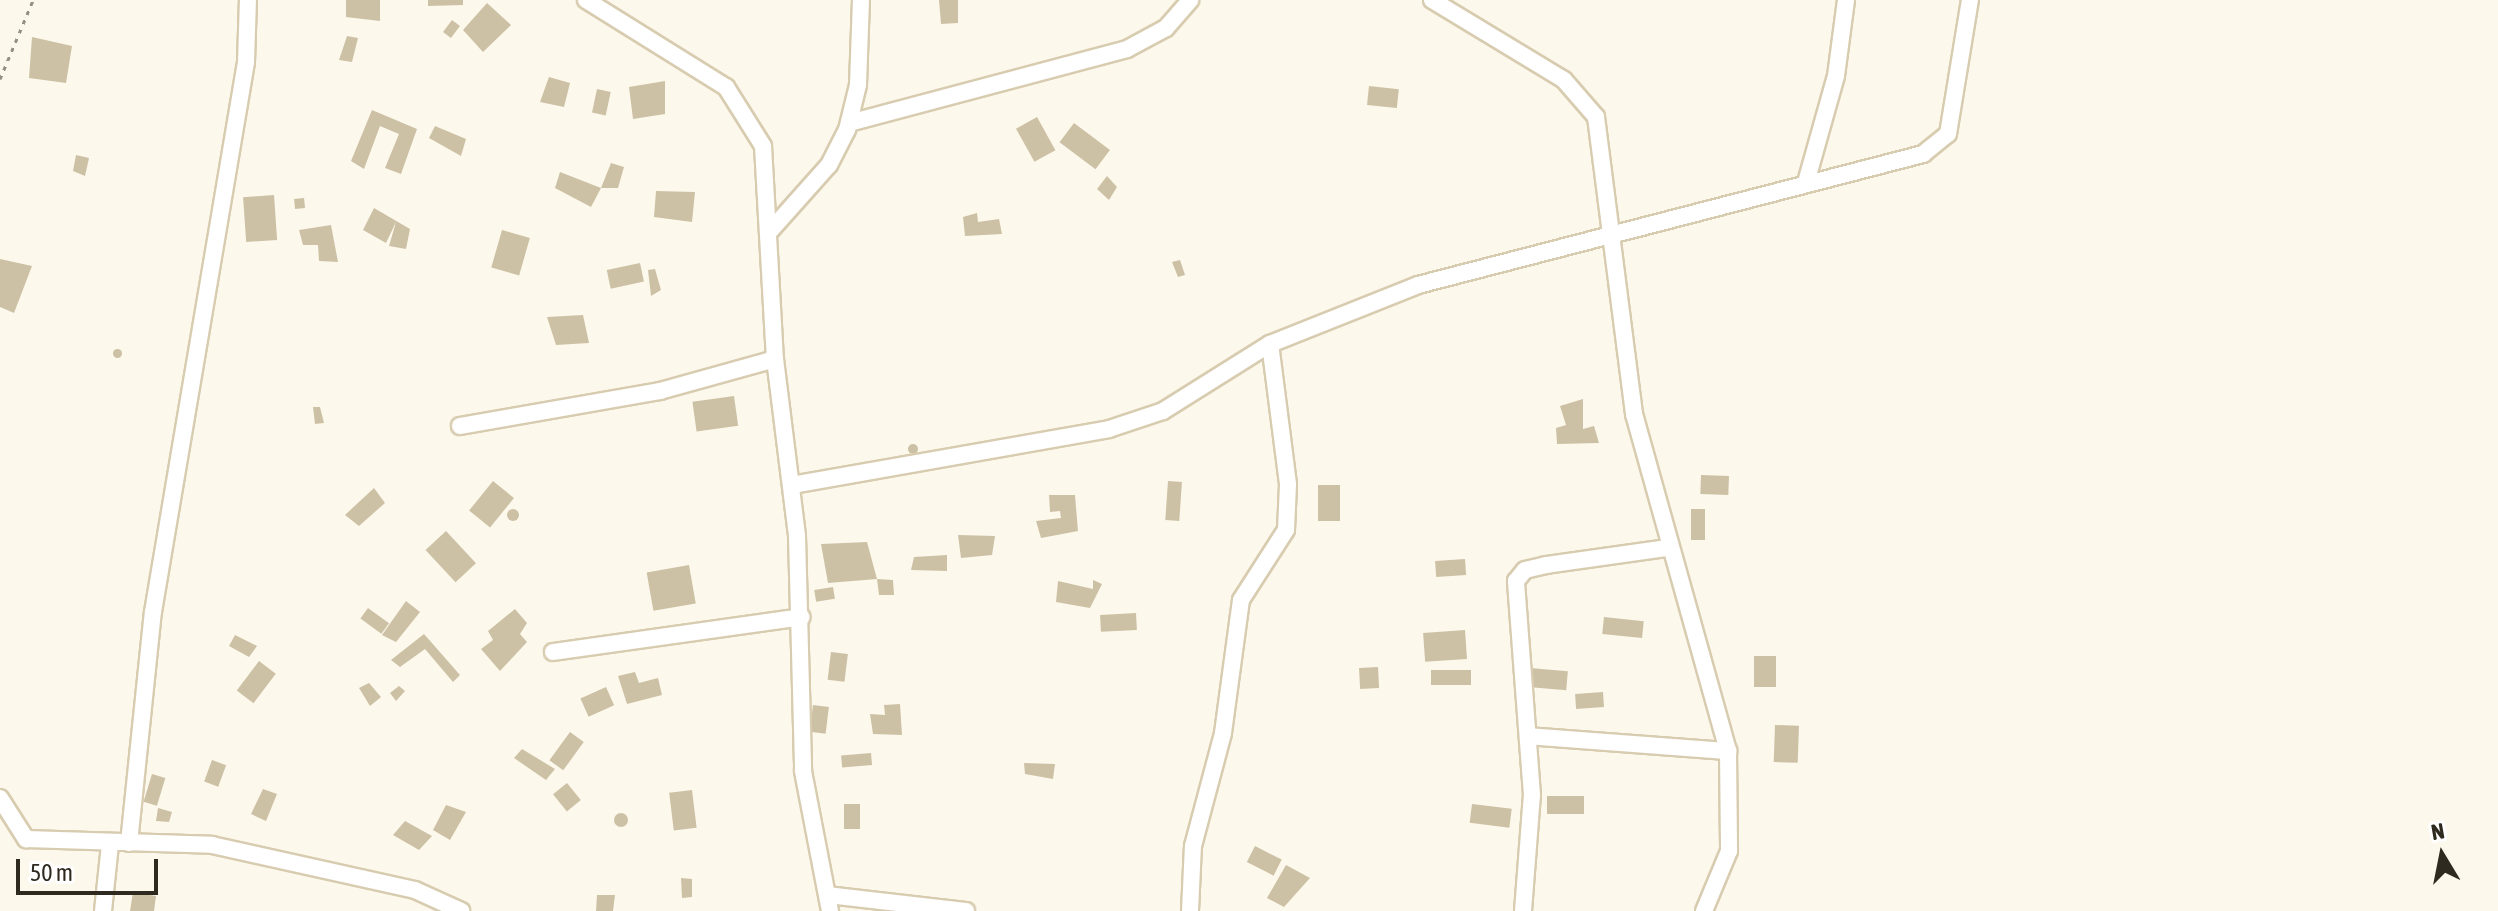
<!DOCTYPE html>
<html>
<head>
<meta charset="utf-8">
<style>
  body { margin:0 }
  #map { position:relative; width:2498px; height:911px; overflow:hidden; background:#fdf8ec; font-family:"Asap Condensed",sans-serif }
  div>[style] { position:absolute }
  .building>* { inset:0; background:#cdc1a5; transform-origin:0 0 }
  .round { border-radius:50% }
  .path>* { height:3px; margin-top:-1.5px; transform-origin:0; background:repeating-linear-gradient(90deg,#948f84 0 4px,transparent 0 10px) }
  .roads { filter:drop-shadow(2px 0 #d8ccb0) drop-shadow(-2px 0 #d8ccb0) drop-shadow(0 2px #d8ccb0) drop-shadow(0 -2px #d8ccb0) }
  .minor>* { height:16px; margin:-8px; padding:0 8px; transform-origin:8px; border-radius:8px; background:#fff }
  span { translate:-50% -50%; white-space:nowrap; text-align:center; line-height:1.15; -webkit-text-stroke:7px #fff; paint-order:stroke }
  .north { position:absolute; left:2402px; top:815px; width:80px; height:80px; -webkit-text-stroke:6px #fff; paint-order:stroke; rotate:350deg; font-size:22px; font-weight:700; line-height:32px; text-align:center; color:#2f2a1f }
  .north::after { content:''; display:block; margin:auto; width:28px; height:36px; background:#2f2a1f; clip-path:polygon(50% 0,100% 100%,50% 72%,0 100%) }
  .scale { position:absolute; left:16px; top:859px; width:142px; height:36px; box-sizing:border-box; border:4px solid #2f2a1f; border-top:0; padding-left:10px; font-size:24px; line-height:28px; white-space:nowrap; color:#2f2a1f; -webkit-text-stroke:6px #fff; paint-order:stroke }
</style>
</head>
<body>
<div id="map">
  <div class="building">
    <i style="clip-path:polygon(346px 0,380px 0,380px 21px,346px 17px)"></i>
    <i style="clip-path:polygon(428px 0,463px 0,463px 5px,428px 6px)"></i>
    <i style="clip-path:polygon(939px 0,958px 0,958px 23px,941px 24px)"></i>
    <i style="clip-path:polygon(487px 3px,511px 25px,483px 52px,463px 30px)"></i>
    <i style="left:452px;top:20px;width:10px;height:15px;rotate:37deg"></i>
    <i style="clip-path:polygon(347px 36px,358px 38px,352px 62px,339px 60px)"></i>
    <i style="clip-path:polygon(32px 37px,72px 46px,66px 83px,29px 78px)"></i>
    <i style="clip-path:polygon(549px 77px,570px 83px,564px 107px,540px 102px)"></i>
    <i style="clip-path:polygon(665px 81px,665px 114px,633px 119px,629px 87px)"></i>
    <i style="left:1369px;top:86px;width:30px;height:19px;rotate:6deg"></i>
    <i style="left:597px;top:89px;width:14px;height:24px;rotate:12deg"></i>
    <i style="clip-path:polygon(372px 110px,417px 129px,401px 174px,385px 168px,399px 134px,380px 126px,364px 169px,351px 161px)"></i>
    <i style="left:1037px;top:117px;width:38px;height:24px;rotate:61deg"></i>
    <i style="left:1074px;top:123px;width:45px;height:24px;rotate:37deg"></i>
    <i style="clip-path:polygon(435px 126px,466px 139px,461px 156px,429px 138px)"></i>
    <i style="clip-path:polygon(76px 155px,89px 158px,85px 176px,73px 171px)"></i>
    <i style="clip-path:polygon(611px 163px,624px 167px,618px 188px,601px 188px)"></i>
    <i style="clip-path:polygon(560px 172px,601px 188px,591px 207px,555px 188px)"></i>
    <i style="clip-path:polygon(1107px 176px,1117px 187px,1109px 200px,1097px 189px)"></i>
    <i style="clip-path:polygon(656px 191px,695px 192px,692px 222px,654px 217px)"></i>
    <i style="left:274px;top:195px;width:45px;height:31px;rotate:86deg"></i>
    <i style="left:304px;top:198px;width:10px;height:10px;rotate:84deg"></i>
    <i style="clip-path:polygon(374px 208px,410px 229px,406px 249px,389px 246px,396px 222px,386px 243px,363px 230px)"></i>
    <i style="clip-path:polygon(977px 213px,978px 222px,999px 219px,1002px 234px,965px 236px,963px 217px)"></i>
    <i style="clip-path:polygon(331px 225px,338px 262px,319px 261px,318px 245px,303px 245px,299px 230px)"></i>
    <i style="left:502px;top:230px;width:29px;height:39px;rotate:16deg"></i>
    <i style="clip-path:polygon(0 259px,32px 266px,14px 313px,0 307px)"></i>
    <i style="clip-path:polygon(1180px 260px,1185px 275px,1178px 277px,1172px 262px)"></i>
    <i style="left:640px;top:263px;width:19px;height:34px;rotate:78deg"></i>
    <i style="clip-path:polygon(655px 269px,661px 290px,651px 296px,648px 270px)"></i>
    <i style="clip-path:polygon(583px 315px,589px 343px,556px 345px,547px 317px)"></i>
    <i class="round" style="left:112.5px;top:348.5px;width:9px;height:9px"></i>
    <i style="left:734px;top:396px;width:30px;height:42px;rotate:82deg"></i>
    <i style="clip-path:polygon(1583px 399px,1583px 429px,1594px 426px,1599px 443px,1557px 444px,1556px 428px,1566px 425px,1560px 406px)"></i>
    <i style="clip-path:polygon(313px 407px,320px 407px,324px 423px,315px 424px)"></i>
    <i class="round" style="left:908px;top:444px;width:10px;height:10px"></i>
    <i style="left:1701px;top:475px;width:28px;height:19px;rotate:2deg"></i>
    <i style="left:493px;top:481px;width:27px;height:38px;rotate:39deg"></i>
    <i style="left:1168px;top:481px;width:14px;height:39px;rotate:4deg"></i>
    <i style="left:1318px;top:485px;width:22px;height:36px"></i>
    <i style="clip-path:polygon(374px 488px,385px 503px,359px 526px,345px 515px)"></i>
    <i style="clip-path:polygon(1049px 495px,1075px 495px,1078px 531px,1041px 538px,1036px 521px,1061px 518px,1060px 511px,1050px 512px)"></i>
    <i style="left:1691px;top:509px;width:14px;height:31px"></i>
    <i class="round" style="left:507px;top:509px;width:12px;height:12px"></i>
    <i style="left:446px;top:531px;width:44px;height:28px;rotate:47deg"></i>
    <i style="clip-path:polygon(958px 535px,995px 536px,992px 555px,961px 558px)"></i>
    <i style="clip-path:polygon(867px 542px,877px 579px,828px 583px,821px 544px)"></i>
    <i style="clip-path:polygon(947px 555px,947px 571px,911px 570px,914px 557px)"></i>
    <i style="left:1465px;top:559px;width:16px;height:30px;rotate:86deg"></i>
    <i style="left:689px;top:565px;width:39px;height:43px;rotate:80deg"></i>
    <i style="clip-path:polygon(877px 579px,893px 580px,894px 595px,879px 595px)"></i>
    <i style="clip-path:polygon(1093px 580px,1102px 584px,1090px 608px,1056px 602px,1058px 581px,1093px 589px)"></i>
    <i style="left:833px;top:587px;width:12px;height:19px;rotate:81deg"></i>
    <i style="clip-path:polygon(406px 601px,420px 612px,396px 642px,382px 635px)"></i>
    <i style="left:368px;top:608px;width:26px;height:13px;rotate:36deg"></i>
    <i style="clip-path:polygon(515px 609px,527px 623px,520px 634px,527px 642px,500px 671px,481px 649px,493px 640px,488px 631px)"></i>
    <i style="left:1136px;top:613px;width:17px;height:36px;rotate:87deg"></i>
    <i style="left:1604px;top:617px;width:40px;height:17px;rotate:6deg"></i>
    <i style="left:1465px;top:630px;width:29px;height:42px;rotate:86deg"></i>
    <i style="clip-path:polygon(424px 634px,460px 675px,453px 682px,425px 649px,400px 667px,391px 660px)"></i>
    <i style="clip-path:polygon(235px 635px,257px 646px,249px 657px,229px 646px)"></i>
    <i style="left:831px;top:652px;width:17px;height:28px;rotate:7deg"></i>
    <i style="left:1754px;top:656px;width:22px;height:31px"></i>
    <i style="left:259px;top:661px;width:21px;height:37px;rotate:37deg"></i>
    <i style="left:1378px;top:667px;width:21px;height:19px;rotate:87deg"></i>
    <i style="left:1530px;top:668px;width:38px;height:19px;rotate:5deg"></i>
    <i style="left:1471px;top:670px;width:15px;height:40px;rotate:90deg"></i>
    <i style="clip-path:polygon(635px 672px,639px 683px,658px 678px,662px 695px,627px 704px,618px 676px)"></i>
    <i style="clip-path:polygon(369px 683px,381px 697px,370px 706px,359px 688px)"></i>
    <i style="clip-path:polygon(399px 686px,405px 691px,396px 701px,390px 693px)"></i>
    <i style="left:606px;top:687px;width:20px;height:28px;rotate:66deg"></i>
    <i style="left:1603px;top:692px;width:15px;height:28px;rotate:86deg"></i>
    <i style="clip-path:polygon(900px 704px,902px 735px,873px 734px,870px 714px,885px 715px,884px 705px)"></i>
    <i style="left:813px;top:705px;width:16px;height:27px;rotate:7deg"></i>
    <i style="left:1775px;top:725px;width:24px;height:37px;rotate:2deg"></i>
    <i style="left:570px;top:732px;width:17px;height:35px;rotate:36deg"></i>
    <i style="clip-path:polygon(522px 749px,555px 769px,546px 780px,514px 758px)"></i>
    <i style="left:871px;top:753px;width:12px;height:30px;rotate:85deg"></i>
    <i style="left:212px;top:760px;width:15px;height:23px;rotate:20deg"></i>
    <i style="clip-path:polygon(1024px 763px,1055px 764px,1053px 779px,1025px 774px)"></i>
    <i style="left:152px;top:774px;width:14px;height:29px;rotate:17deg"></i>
    <i style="left:567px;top:783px;width:22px;height:18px;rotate:51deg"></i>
    <i style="clip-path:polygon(263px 789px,277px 794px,266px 821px,251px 814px)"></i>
    <i style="left:692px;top:790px;width:38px;height:23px;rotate:83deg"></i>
    <i style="left:1547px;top:796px;width:37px;height:18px"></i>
    <i style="left:860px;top:804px;width:25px;height:16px;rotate:90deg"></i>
    <i style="left:1472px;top:804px;width:40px;height:19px;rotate:7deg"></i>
    <i style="clip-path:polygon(446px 805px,466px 812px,450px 840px,433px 830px)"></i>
    <i style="clip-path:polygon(158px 808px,172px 812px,169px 822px,156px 821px)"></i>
    <i class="round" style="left:614px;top:813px;width:14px;height:14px"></i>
    <i style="clip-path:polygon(405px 821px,432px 836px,419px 850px,393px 835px)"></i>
    <i style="left:1255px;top:846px;width:30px;height:18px;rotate:27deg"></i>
    <i style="clip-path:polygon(1286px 865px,1310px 878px,1284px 907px,1267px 898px)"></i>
    <i style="clip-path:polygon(681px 878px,692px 879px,692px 897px,682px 898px)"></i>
    <i style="clip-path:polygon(133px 892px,156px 896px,154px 911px,130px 911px)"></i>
    <i style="clip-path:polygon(597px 895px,615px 895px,613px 911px,596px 911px)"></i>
  </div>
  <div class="path">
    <i style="left:0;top:79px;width:86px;rotate:-67.3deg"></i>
  </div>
  <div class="roads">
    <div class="minor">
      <i style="left:586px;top:0;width:165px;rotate:31.9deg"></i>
      <i style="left:726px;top:87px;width:70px;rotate:57.9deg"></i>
      <i style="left:763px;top:146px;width:213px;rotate:86.8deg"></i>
      <i style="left:775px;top:359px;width:178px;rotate:82.9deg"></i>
      <i style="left:797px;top:536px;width:235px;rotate:88.5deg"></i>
      <i style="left:803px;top:771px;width:143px;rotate:79.1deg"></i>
      <i style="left:1432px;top:0;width:154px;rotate:31.2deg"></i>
      <i style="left:1564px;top:80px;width:49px;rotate:49.1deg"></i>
      <i style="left:1596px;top:117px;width:299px;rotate:82.7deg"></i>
      <i style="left:1634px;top:414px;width:350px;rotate:74.4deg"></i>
      <i style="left:1728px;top:751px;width:100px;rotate:89.4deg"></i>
      <i style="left:1729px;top:851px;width:65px;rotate:112.6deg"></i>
      <i style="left:849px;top:123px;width:288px;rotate:-14.9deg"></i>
      <i style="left:1127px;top:49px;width:44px;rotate:-28.3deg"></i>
      <i style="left:1166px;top:28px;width:37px;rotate:-49deg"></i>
      <i style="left:1807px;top:179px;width:107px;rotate:-74.3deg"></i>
      <i style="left:1836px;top:76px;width:77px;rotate:-82.5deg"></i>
      <i style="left:771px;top:230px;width:87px;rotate:-48.3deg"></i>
      <i style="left:829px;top:165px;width:39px;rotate:-63deg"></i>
      <i style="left:847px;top:130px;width:46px;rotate:-76.3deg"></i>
      <i style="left:858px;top:85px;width:85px;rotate:-88deg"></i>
      <i style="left:460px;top:426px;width:203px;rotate:-9.9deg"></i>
      <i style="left:660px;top:391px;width:119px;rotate:-15.5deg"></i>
      <i style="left:792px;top:485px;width:322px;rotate:-10deg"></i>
      <i style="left:1109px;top:429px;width:57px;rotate:-18.4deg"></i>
      <i style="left:1163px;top:411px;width:126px;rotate:-32.1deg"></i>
      <i style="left:1270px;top:344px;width:159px;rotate:-21.7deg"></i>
      <i style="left:1418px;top:285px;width:522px;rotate:-14.54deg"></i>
      <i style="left:1923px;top:154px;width:32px;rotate:-39deg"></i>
      <i style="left:1948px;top:134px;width:136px;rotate:-80.7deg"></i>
      <i style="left:553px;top:652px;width:251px;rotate:-8deg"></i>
      <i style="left:1528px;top:736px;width:201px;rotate:4.3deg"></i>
      <i style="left:0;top:798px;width:49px;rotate:57.6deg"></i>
      <i style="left:26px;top:839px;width:186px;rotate:1.8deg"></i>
      <i style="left:212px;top:845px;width:208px;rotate:12.5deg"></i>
      <i style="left:415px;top:890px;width:51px;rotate:24.5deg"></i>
      <i style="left:129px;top:843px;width:232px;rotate:-84.1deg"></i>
      <i style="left:153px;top:612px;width:558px;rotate:-80.4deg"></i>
      <i style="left:246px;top:62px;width:62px;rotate:-88.2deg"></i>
      <i style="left:828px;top:895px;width:139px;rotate:6.6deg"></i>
      <i style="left:103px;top:911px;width:67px;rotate:-84deg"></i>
      <i style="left:1190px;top:911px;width:65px;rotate:-87.4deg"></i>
      <i style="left:1193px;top:846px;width:117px;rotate:-75.1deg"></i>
      <i style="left:1223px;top:733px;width:134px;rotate:-82.3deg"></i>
      <i style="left:1241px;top:600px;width:83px;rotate:-57.3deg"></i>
      <i style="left:1286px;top:530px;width:46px;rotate:-87.5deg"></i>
      <i style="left:1288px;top:484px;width:141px;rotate:-97.3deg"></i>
      <i style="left:1523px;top:911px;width:116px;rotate:-85.6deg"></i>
      <i style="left:1532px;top:795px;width:215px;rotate:-94.3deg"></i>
      <i style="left:1516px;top:581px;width:14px;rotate:-51deg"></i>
      <i style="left:1525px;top:570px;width:22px;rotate:-13deg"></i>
      <i style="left:1546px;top:565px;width:122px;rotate:-8deg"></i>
    </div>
  </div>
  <div class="north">N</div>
  <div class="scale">50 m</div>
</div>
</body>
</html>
